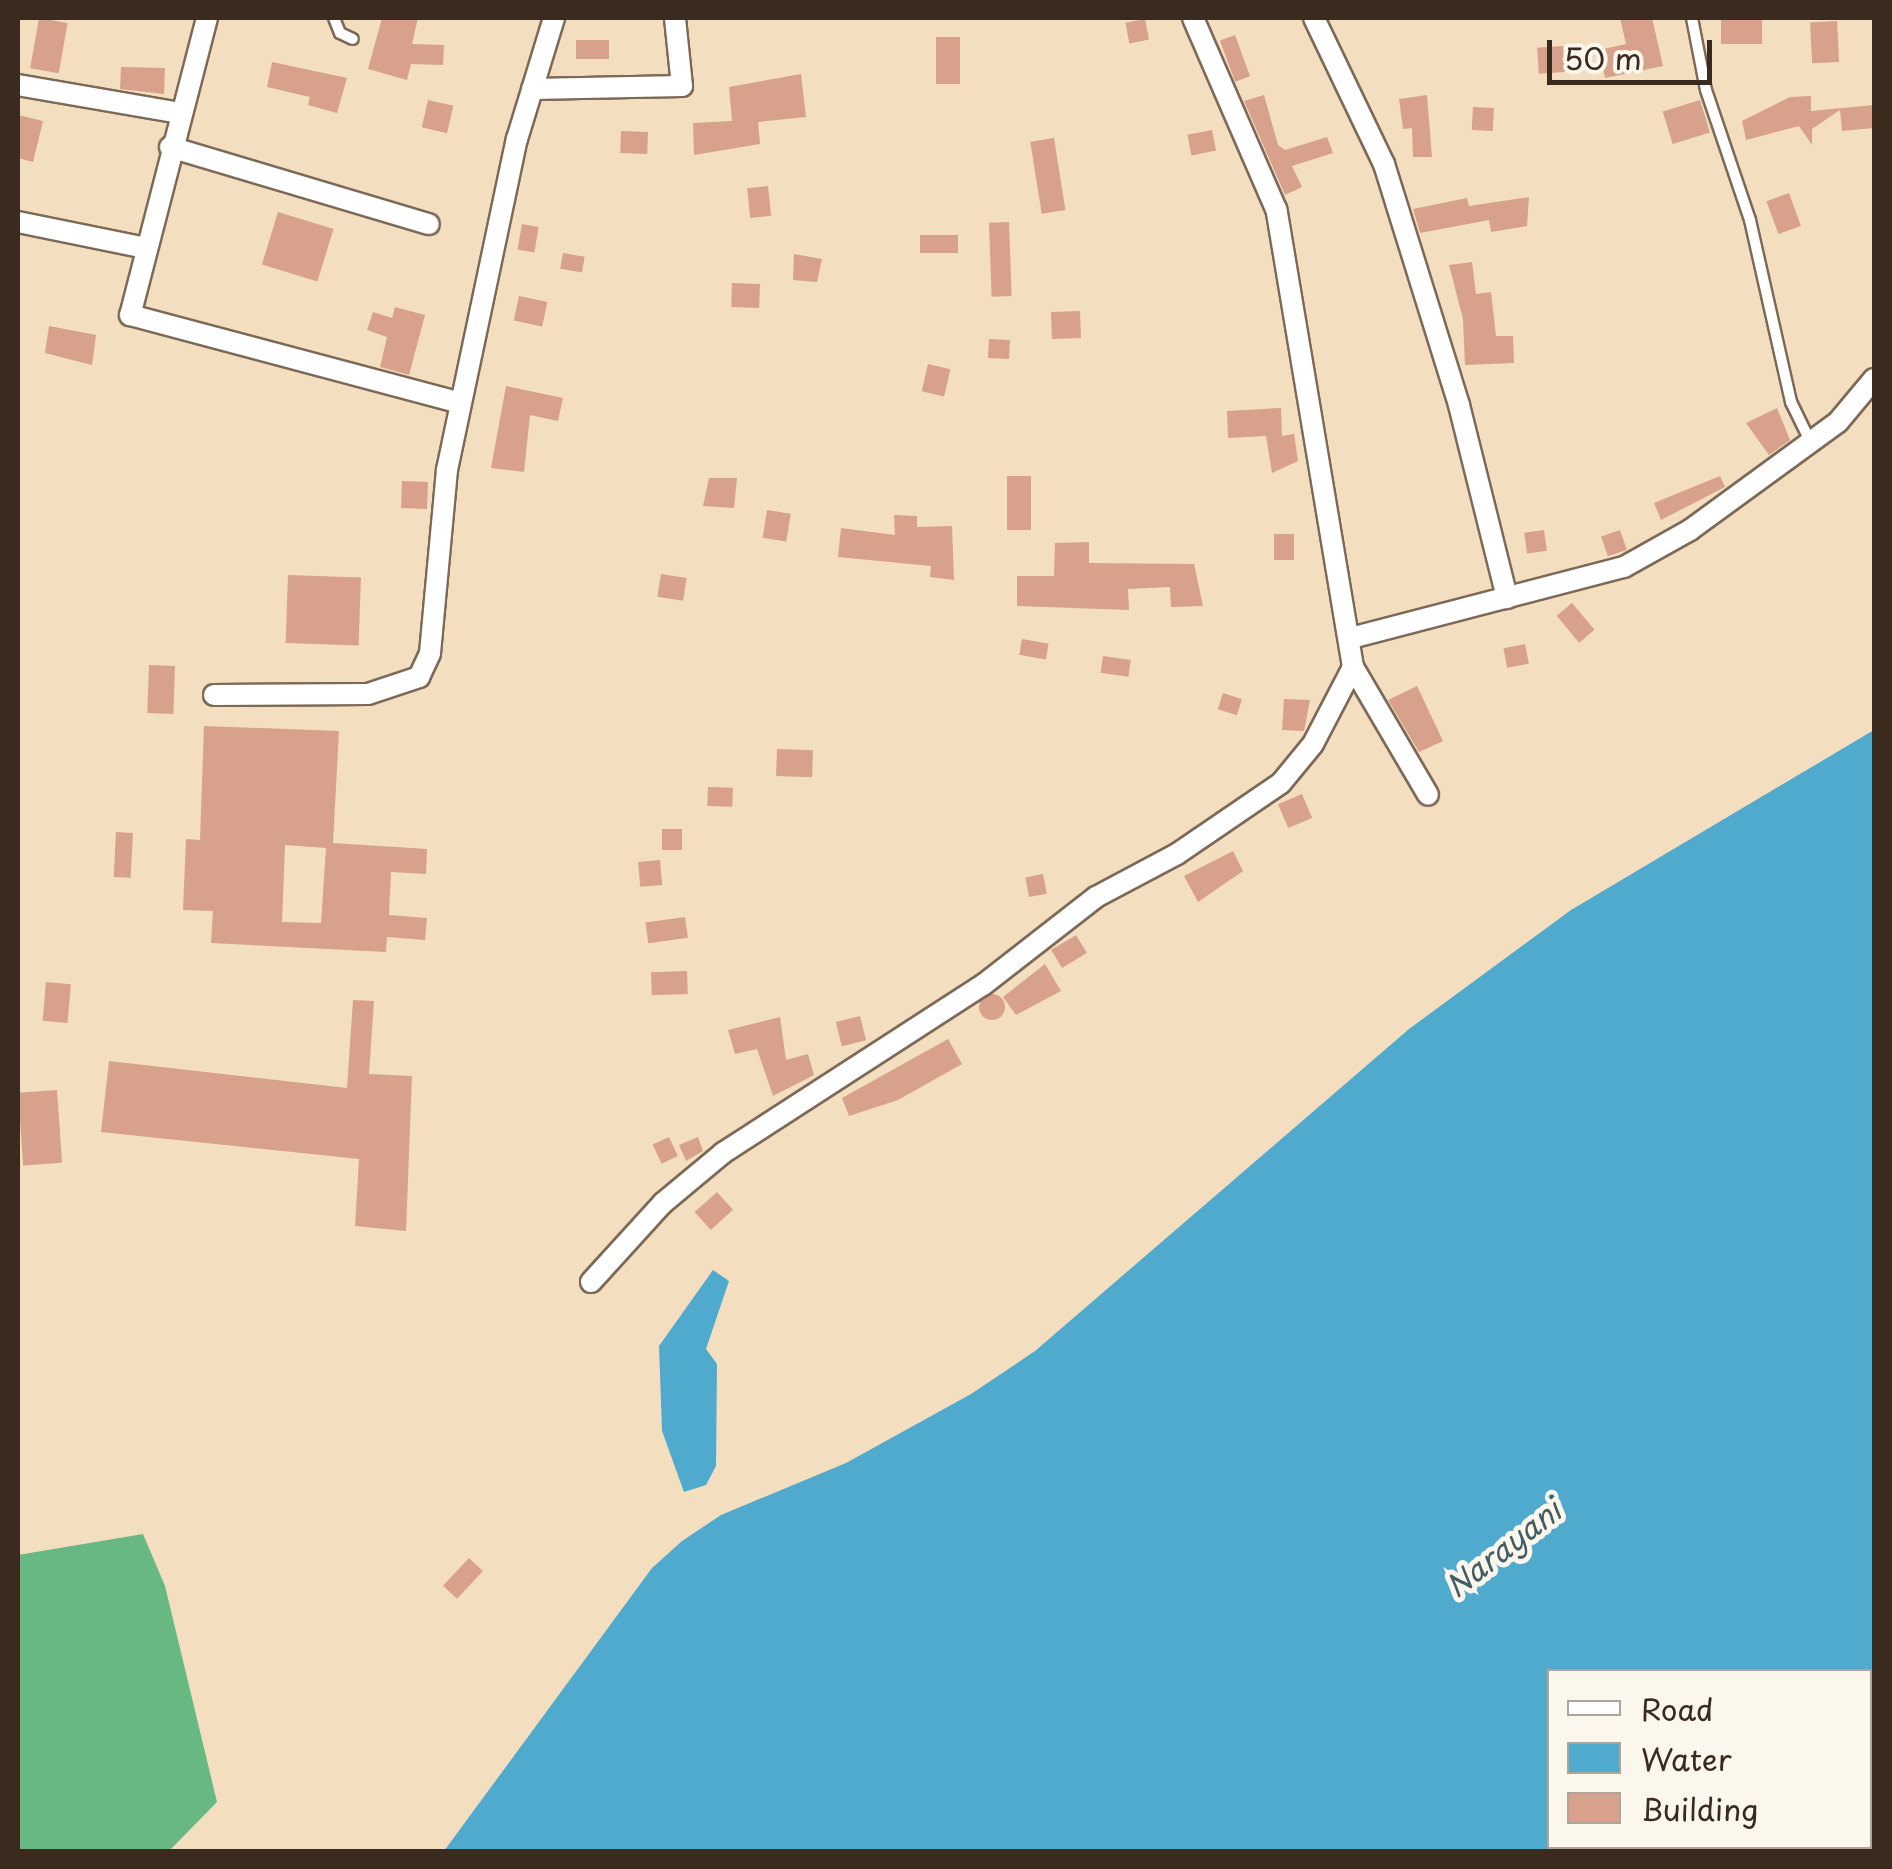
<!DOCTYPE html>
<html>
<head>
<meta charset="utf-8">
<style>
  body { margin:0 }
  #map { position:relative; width:1892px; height:1869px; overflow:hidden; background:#f4dec0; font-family:"Playpen Sans",sans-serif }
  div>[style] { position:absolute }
  .forest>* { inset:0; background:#68b884 }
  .water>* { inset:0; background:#50aace }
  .building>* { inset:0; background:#d7a18c; transform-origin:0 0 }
  .round { border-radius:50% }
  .roads { filter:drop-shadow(2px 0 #7c6957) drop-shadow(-2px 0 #7c6957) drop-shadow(0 2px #7c6957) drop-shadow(0 -2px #7c6957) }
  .lane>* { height:10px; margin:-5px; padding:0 5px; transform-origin:5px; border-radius:5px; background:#fff }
  .street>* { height:20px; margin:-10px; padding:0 10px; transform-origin:10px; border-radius:10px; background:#fff }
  span { translate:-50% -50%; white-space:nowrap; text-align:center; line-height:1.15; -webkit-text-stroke:10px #fbf7ec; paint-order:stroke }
  .water-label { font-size:30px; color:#435d64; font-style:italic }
  .frame { position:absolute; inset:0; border:20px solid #3b2a1e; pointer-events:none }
  .legend { position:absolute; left:1547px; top:1669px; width:325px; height:180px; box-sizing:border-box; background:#fbf7ec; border:2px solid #aea59a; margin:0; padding:12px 18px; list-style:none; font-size:30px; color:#3b2a1e }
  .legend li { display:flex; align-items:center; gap:20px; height:50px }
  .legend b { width:50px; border:2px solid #aea59a }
  .scale { position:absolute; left:1547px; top:40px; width:165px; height:45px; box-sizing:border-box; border:5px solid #3b2a1e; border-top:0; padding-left:12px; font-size:30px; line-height:35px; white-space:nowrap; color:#3b2a1e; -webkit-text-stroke:8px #fbf7ec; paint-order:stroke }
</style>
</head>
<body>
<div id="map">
  <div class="forest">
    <i style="clip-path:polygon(143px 1534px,165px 1586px,217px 1802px,169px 1851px,18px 1851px,18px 1555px)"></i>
  </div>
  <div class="water">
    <i style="clip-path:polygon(evenodd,1874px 730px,1874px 1851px,444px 1851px,652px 1568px,682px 1541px,721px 1515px,846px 1463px,971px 1394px,1035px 1351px,1409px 1029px,1571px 910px,1874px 730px,1550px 1672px,1870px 1672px,1870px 1846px,1550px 1846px,1550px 1672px)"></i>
    <i style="clip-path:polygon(713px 1270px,729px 1281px,706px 1349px,717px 1364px,716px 1466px,706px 1485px,684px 1492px,662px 1431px,659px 1346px)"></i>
  </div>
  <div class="building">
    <i style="left:39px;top:18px;width:29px;height:51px;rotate:10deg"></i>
    <i style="clip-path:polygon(382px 18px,418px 18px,412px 44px,444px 45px,443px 65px,411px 64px,407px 80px,368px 69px)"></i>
    <i style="clip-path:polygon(1620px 18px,1652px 18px,1663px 66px,1605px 78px,1599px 50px,1626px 44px)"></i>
    <i style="left:1721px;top:18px;width:41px;height:26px"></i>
    <i style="left:1145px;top:19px;width:21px;height:20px;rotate:79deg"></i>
    <i style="left:1837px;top:21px;width:41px;height:27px;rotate:87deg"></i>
    <i style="left:1235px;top:35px;width:44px;height:16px;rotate:70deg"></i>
    <i style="left:936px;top:37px;width:24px;height:47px"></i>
    <i style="left:576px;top:40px;width:33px;height:19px"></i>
    <i style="left:1563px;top:46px;width:26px;height:26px;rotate:86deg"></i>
    <i style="clip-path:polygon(272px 62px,347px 78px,337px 113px,308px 105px,310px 97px,267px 87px)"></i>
    <i style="clip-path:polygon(121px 67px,165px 68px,164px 94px,120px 89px)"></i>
    <i style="clip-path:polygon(801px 74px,806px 117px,758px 122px,760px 144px,694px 155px,693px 123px,732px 121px,729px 87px)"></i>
    <i style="clip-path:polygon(1264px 95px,1278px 145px,1285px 150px,1327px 137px,1333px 153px,1292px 166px,1302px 187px,1285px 195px,1244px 101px)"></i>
    <i style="clip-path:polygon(1427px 95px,1432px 157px,1413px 157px,1412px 128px,1403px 129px,1399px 99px)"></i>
    <i style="clip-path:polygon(1811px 96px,1811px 111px,1874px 105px,1874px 128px,1842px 131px,1840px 110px,1812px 129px,1812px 145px,1799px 126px,1746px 140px,1742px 121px,1790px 97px)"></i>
    <i style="left:428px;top:100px;width:26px;height:28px;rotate:13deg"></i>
    <i style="left:1700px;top:100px;width:34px;height:39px;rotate:73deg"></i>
    <i style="left:1473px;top:107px;width:21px;height:23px;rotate:3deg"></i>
    <i style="clip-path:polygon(18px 115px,43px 121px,33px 162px,18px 158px)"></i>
    <i style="left:1212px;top:130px;width:21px;height:25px;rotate:79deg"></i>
    <i style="left:621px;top:131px;width:27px;height:22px;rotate:2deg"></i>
    <i style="left:1054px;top:138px;width:73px;height:24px;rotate:81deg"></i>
    <i style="left:768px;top:186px;width:30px;height:21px;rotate:84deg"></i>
    <i style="left:1789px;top:193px;width:35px;height:24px;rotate:70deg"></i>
    <i style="clip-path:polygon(1529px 197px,1527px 226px,1491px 232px,1489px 220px,1420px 233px,1413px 209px,1467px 198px,1469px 206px)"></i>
    <i style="left:278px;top:212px;width:58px;height:55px;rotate:17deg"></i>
    <i style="left:1009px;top:222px;width:74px;height:20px;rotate:88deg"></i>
    <i style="left:522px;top:224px;width:17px;height:26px;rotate:10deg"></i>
    <i style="left:920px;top:235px;width:38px;height:18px"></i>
    <i style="left:563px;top:253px;width:22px;height:16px;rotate:10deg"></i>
    <i style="clip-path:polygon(794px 254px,822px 259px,817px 282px,793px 280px)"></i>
    <i style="clip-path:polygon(1472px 262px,1476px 294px,1491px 292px,1496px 336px,1513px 336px,1514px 363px,1465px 365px,1463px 319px,1449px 265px)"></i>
    <i style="left:732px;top:283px;width:28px;height:24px;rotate:2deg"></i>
    <i style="left:519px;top:296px;width:29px;height:25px;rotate:12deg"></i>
    <i style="clip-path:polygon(395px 307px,425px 315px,409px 375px,380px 367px,387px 337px,367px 330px,373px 312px,392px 318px)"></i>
    <i style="left:1080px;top:311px;width:27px;height:29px;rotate:88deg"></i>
    <i style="clip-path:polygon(49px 326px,96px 335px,92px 365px,45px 353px)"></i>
    <i style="left:989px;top:339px;width:21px;height:19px;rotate:3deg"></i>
    <i style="left:928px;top:364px;width:23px;height:28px;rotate:13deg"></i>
    <i style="clip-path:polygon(506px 386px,563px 398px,558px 421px,530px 415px,524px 472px,491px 468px)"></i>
    <i style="clip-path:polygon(1281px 408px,1282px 436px,1294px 434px,1298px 461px,1272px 473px,1266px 436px,1228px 438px,1227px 411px)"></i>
    <i style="clip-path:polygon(1777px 408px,1790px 440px,1769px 455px,1746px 423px)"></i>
    <i style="left:1007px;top:476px;width:24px;height:54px"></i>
    <i style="clip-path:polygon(1720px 476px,1725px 487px,1661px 520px,1654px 503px)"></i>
    <i style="clip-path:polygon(709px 478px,737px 478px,734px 508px,703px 506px)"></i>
    <i style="left:402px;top:481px;width:26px;height:27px;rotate:2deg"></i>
    <i style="left:767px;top:510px;width:24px;height:28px;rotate:9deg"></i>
    <i style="clip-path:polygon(894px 515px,917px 516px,917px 527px,952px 526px,954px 580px,930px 577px,931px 566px,838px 557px,841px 528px,895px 535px)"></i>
    <i style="left:1544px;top:530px;width:21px;height:20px;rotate:82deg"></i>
    <i style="left:1620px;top:530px;width:21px;height:20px;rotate:71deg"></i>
    <i style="left:1274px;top:534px;width:20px;height:26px"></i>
    <i style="clip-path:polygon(1089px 542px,1089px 563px,1194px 564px,1203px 606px,1171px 607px,1170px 587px,1128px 589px,1129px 610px,1017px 606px,1017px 576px,1054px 576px,1055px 543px)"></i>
    <i style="left:661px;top:574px;width:26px;height:23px;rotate:9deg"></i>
    <i style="left:288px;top:575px;width:73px;height:68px;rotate:2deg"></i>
    <i style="left:1572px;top:603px;width:35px;height:20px;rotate:50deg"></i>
    <i style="left:1022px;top:639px;width:27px;height:16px;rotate:10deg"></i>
    <i style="left:1525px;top:644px;width:20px;height:22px;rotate:79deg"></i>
    <i style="left:1103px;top:656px;width:28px;height:17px;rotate:8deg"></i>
    <i style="left:149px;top:665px;width:26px;height:48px;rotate:2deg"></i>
    <i style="clip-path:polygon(1417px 686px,1443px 741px,1419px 752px,1388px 700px)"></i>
    <i style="left:1223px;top:693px;width:20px;height:17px;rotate:18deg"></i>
    <i style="clip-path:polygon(1284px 699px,1310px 700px,1304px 731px,1282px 730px)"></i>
    <i style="clip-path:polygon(evenodd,204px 726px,339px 731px,333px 843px,427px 849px,426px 874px,391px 872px,389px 915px,427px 918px,425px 940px,387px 937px,386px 952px,211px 943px,213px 911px,183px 910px,186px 839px,200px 840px,204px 726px,285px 845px,326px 848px,321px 923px,282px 922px,285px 845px)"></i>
    <i style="left:777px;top:749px;width:36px;height:27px;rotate:2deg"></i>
    <i style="left:708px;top:787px;width:25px;height:19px;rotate:2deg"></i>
    <i style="left:1302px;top:794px;width:26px;height:26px;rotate:67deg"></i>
    <i style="left:662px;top:829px;width:20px;height:21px"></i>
    <i style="left:116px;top:832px;width:17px;height:45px;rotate:3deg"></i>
    <i style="clip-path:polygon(1233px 851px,1243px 871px,1198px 902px,1184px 876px)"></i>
    <i style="left:660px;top:860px;width:25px;height:22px;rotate:85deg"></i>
    <i style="left:1043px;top:874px;width:20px;height:18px;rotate:79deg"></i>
    <i style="left:685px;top:917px;width:21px;height:40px;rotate:82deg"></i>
    <i style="left:1076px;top:935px;width:21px;height:29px;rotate:59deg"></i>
    <i style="clip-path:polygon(1045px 964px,1061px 991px,1016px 1015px,1003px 997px)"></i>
    <i style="left:687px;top:971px;width:23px;height:36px;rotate:88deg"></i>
    <i style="left:46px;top:982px;width:25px;height:39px;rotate:5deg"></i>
    <i class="round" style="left:979px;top:994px;width:26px;height:26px"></i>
    <i style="clip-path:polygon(353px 1000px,374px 1001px,369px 1074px,412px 1076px,406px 1231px,355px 1226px,359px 1159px,101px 1132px,109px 1061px,347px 1088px)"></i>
    <i style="left:860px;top:1016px;width:25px;height:25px;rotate:76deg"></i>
    <i style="clip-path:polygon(780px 1017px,786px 1060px,808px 1054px,814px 1075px,773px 1096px,757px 1049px,735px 1054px,728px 1030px)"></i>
    <i style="clip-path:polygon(948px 1039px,962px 1064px,898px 1100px,849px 1116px,842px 1098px)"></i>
    <i style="left:57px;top:1090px;width:73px;height:39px;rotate:86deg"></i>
    <i style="left:669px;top:1137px;width:21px;height:18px;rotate:65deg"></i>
    <i style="clip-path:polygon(698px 1137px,703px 1151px,686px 1161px,679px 1145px)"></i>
    <i style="left:717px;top:1192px;width:24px;height:30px;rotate:48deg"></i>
    <i style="left:469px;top:1558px;width:19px;height:38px;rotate:43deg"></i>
  </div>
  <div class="roads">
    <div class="lane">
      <i style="left:334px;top:18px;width:16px;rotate:68deg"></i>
      <i style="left:340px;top:33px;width:14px;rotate:25deg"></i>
      <i style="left:1692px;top:18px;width:73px;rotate:79deg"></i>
      <i style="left:1706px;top:90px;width:137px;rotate:71.3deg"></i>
      <i style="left:1750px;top:220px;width:187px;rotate:77.3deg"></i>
      <i style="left:1791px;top:402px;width:43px;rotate:64deg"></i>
    </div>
    <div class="street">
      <i style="left:207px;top:18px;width:307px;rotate:104.5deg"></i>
      <i style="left:130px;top:315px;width:342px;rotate:14.9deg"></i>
      <i style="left:1314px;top:18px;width:162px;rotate:64.4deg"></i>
      <i style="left:1384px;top:164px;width:252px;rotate:72.7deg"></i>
      <i style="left:1459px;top:405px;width:199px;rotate:76deg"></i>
      <i style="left:18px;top:85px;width:164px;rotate:9.8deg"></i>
      <i style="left:532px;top:89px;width:150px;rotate:-1.1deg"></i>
      <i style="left:682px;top:86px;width:68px;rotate:-95.9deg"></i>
      <i style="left:170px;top:147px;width:270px;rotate:16.6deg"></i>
      <i style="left:18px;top:222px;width:131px;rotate:11.5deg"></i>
      <i style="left:1351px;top:638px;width:282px;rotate:-14.6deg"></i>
      <i style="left:1624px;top:567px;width:76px;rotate:-29.3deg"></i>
      <i style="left:1690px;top:530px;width:183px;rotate:-36.1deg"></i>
      <i style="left:1838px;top:422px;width:56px;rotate:-50.1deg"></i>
      <i style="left:1353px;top:667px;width:148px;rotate:59.6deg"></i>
      <i style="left:214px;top:695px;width:154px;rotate:-0.4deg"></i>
      <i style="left:368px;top:694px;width:54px;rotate:-18.4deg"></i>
      <i style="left:419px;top:677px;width:26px;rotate:-65deg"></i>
      <i style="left:430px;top:653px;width:184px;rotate:-84.7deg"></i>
      <i style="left:447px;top:470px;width:338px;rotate:-78.1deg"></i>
      <i style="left:517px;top:139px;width:127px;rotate:-73deg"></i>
      <i style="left:591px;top:1282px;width:107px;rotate:-47.7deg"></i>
      <i style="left:663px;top:1203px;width:78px;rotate:-39.8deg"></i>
      <i style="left:723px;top:1153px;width:310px;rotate:-32.9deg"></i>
      <i style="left:983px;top:985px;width:143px;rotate:-37.9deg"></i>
      <i style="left:1096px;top:897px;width:92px;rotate:-28deg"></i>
      <i style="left:1177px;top:854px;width:126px;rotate:-34.3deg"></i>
      <i style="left:1281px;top:783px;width:50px;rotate:-50.6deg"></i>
      <i style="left:1313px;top:744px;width:87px;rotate:-62.5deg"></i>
      <i style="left:1353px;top:667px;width:464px;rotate:-99.5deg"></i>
      <i style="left:1276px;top:209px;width:208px;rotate:-113.5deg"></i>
    </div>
  </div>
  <div class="water-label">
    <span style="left:1503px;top:1548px;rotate:-38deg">Narayani</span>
  </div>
  <div class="frame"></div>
  <ul class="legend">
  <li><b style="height:12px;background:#fff"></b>Road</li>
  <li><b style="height:28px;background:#50aace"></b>Water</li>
  <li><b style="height:28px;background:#d7a18c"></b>Building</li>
  </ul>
  <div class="scale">50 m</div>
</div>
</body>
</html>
